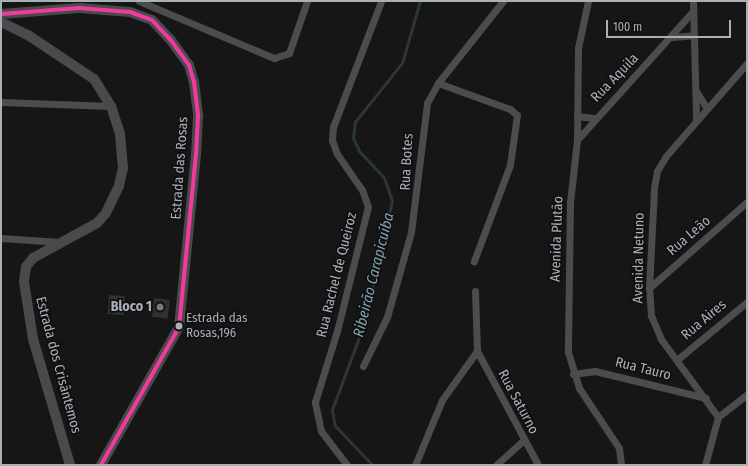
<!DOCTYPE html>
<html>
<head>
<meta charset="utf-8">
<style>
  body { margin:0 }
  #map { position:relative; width:748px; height:466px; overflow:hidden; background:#161616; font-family:"Fira Sans Condensed",sans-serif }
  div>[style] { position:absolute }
  .stream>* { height:2.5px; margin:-1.25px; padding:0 1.25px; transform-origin:1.25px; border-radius:1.25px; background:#2c3639 }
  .building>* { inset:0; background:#303132; transform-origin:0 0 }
  .street>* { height:7px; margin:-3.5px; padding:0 3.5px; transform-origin:3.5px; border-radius:3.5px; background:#4a4c4e }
  .secondary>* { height:10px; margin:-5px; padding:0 5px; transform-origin:5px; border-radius:5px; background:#494a4c }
  .bus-1>* { height:4px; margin:-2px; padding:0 2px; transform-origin:2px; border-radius:2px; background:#f13a9d }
  .dots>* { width:11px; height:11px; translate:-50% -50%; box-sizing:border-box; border:2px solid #101012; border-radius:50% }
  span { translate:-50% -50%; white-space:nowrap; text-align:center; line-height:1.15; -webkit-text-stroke:3.5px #101012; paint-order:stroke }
  .bus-label { font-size:13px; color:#a8b0b6 }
  .left { translate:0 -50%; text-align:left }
  .street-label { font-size:14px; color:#a8b0b6 }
  .poi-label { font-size:14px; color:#a8b0b6; font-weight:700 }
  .right { translate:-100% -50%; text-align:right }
  .water-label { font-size:15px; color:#80a6af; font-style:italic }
  .frame { position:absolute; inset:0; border:2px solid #a8b0b6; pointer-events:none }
  .scale { position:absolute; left:606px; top:20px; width:125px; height:18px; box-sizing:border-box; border:2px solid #a8b0b6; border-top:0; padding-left:5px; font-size:12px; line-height:14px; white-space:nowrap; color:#a8b0b6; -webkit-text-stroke:3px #101012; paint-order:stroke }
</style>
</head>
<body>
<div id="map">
  <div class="stream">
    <i style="left:372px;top:465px;width:54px;rotate:-133.5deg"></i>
    <i style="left:335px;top:426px;width:16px;rotate:-101deg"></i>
    <i style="left:332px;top:410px;width:92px;rotate:-69.6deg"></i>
    <i style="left:364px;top:324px;width:126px;rotate:-77.2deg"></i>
    <i style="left:392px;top:201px;width:24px;rotate:-109deg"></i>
    <i style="left:384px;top:178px;width:37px;rotate:-133deg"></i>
    <i style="left:359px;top:151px;width:14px;rotate:-115deg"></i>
    <i style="left:353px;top:138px;width:16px;rotate:-83deg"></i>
    <i style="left:355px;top:122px;width:75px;rotate:-51.5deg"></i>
    <i style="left:402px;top:63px;width:65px;rotate:-73.8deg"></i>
  </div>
  <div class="building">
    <i style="left:109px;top:295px;width:16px;height:19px;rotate:4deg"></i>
    <i style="left:154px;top:298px;width:16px;height:19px;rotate:7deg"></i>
  </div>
  <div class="street">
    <i style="left:139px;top:1px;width:147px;rotate:22.9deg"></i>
    <i style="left:274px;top:58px;width:16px;rotate:-18deg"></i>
    <i style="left:289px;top:53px;width:55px;rotate:-70.9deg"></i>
    <i style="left:588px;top:1px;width:48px;rotate:102deg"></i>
    <i style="left:578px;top:48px;width:92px;rotate:90.6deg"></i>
    <i style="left:577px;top:140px;width:62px;rotate:96.4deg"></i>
    <i style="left:570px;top:202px;width:150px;rotate:90.8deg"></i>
    <i style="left:568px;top:352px;width:38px;rotate:73deg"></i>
    <i style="left:579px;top:388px;width:72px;rotate:56.3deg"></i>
    <i style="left:619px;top:448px;width:17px;rotate:83deg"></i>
    <i style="left:693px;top:1px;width:118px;rotate:88.5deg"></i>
    <i style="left:673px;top:37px;width:21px;rotate:-5deg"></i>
    <i style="left:438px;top:83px;width:77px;rotate:19.9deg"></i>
    <i style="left:510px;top:109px;width:9px;rotate:41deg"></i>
    <i style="left:517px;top:115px;width:50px;rotate:98deg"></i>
    <i style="left:510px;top:165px;width:103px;rotate:110.6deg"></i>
    <i style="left:696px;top:91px;width:19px;rotate:58deg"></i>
    <i style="left:1px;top:102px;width:110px;rotate:2.1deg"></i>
    <i style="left:577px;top:116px;width:17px;rotate:7deg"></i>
    <i style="left:577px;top:140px;width:173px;rotate:-48deg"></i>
    <i style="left:1px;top:238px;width:59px;rotate:3.9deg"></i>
    <i style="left:649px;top:288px;width:130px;rotate:-41.3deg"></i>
    <i style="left:475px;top:291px;width:60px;rotate:88.1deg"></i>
    <i style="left:477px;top:351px;width:129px;rotate:61.8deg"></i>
    <i style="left:678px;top:359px;width:89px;rotate:-39.6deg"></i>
    <i style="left:363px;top:366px;width:55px;rotate:-63.9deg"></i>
    <i style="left:387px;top:317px;width:88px;rotate:-74.2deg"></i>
    <i style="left:411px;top:232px;width:130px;rotate:-82.9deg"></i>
    <i style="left:427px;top:103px;width:23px;rotate:-61deg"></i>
    <i style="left:438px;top:83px;width:105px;rotate:-51.6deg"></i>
    <i style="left:573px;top:374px;width:22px;rotate:-8deg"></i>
    <i style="left:595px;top:371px;width:114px;rotate:13.7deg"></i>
    <i style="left:718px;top:417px;width:37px;rotate:-38deg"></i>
    <i style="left:347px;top:465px;width:43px;rotate:-127.4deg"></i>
    <i style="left:321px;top:431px;width:30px;rotate:-102deg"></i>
    <i style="left:315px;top:402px;width:74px;rotate:-72.8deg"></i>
    <i style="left:337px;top:331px;width:128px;rotate:-76deg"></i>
    <i style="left:368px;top:207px;width:18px;rotate:-109deg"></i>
    <i style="left:362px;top:190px;width:44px;rotate:-124.8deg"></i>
    <i style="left:337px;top:154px;width:15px;rotate:-110deg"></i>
    <i style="left:332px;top:140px;width:13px;rotate:-86deg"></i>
    <i style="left:333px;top:127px;width:135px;rotate:-69.1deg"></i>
    <i style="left:415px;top:465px;width:70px;rotate:-67.4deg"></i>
    <i style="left:442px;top:400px;width:60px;rotate:-54.5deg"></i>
    <i style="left:496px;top:465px;width:36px;rotate:-42deg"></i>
    <i style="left:705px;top:465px;width:50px;rotate:-74.8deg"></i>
    <i style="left:718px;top:417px;width:97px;rotate:-126.2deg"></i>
    <i style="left:661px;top:339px;width:26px;rotate:-113deg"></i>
    <i style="left:651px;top:315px;width:27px;rotate:-94deg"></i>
    <i style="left:649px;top:288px;width:100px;rotate:-87.1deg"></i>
    <i style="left:654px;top:188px;width:17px;rotate:-80deg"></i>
    <i style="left:657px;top:171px;width:17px;rotate:-59deg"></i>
    <i style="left:666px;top:156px;width:123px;rotate:-48.9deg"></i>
  </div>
  <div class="secondary">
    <i style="left:1px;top:14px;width:78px;rotate:-4.4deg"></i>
    <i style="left:79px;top:8px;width:51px;rotate:4.5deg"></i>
    <i style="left:130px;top:12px;width:23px;rotate:20deg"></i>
    <i style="left:152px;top:20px;width:26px;rotate:47deg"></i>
    <i style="left:170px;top:39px;width:32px;rotate:54deg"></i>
    <i style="left:189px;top:65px;width:18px;rotate:74deg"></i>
    <i style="left:194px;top:82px;width:35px;rotate:83deg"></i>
    <i style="left:198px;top:117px;width:37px;rotate:93deg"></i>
    <i style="left:196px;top:154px;width:174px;rotate:95.6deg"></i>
    <i style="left:179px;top:327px;width:159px;rotate:119.5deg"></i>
    <i style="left:1px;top:22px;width:30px;rotate:26deg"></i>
    <i style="left:28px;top:35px;width:79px;rotate:33.7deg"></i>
    <i style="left:94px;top:79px;width:32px;rotate:58deg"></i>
    <i style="left:111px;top:106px;width:29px;rotate:72deg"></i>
    <i style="left:120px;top:134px;width:34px;rotate:85deg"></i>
    <i style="left:123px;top:168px;width:18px;rotate:103deg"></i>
    <i style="left:119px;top:186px;width:30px;rotate:116deg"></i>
    <i style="left:106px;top:213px;width:13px;rotate:132deg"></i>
    <i style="left:97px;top:223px;width:73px;rotate:151.3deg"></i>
    <i style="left:33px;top:258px;width:11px;rotate:128deg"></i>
    <i style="left:26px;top:267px;width:15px;rotate:98deg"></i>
    <i style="left:24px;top:282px;width:58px;rotate:81deg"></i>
    <i style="left:33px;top:339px;width:131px;rotate:73.6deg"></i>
  </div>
  <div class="bus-1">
    <i style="left:1px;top:14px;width:78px;rotate:-4.4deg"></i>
    <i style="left:79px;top:8px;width:51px;rotate:4.5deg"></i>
    <i style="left:130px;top:12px;width:23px;rotate:20deg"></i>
    <i style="left:152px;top:20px;width:26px;rotate:47deg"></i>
    <i style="left:170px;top:39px;width:32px;rotate:54deg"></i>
    <i style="left:189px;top:65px;width:18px;rotate:74deg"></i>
    <i style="left:194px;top:82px;width:35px;rotate:83deg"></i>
    <i style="left:198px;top:117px;width:37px;rotate:93deg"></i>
    <i style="left:196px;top:154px;width:174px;rotate:95.6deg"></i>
    <i style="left:179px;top:327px;width:159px;rotate:119.5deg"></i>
  </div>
  <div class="dots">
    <i style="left:160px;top:307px;background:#757a7e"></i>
    <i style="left:179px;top:326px;background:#a8b0b6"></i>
  </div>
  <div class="bus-label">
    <span class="left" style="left:186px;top:326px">Estrada das<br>Rosas,196</span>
  </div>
  <div class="street-label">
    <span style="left:615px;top:78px;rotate:-46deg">Rua Aquila</span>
    <span style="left:407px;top:162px;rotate:-87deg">Rua Botes</span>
    <span style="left:180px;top:168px;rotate:-86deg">Estrada das Rosas</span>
    <span style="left:689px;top:236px;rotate:-41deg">Rua Leão</span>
    <span style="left:557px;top:239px;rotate:-88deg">Avenida Plutão</span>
    <span style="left:639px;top:258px;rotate:-89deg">Avenida Netuno</span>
    <span style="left:337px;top:275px;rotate:-76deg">Rua Rachel de Queiroz</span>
    <span style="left:704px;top:320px;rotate:-40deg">Rua Aires</span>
    <span style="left:58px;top:365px;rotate:75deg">Estrada dos Crisântemos</span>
    <span style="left:643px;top:369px;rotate:14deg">Rua Tauro</span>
    <span style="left:518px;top:402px;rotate:62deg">Rua Saturno</span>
  </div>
  <div class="poi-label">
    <span class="right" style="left:152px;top:307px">Bloco 1</span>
  </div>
  <div class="water-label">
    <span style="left:374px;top:275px;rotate:-76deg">Ribeirão Carapicuíba</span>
  </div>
  <div class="frame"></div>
  <div class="scale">100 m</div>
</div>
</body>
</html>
